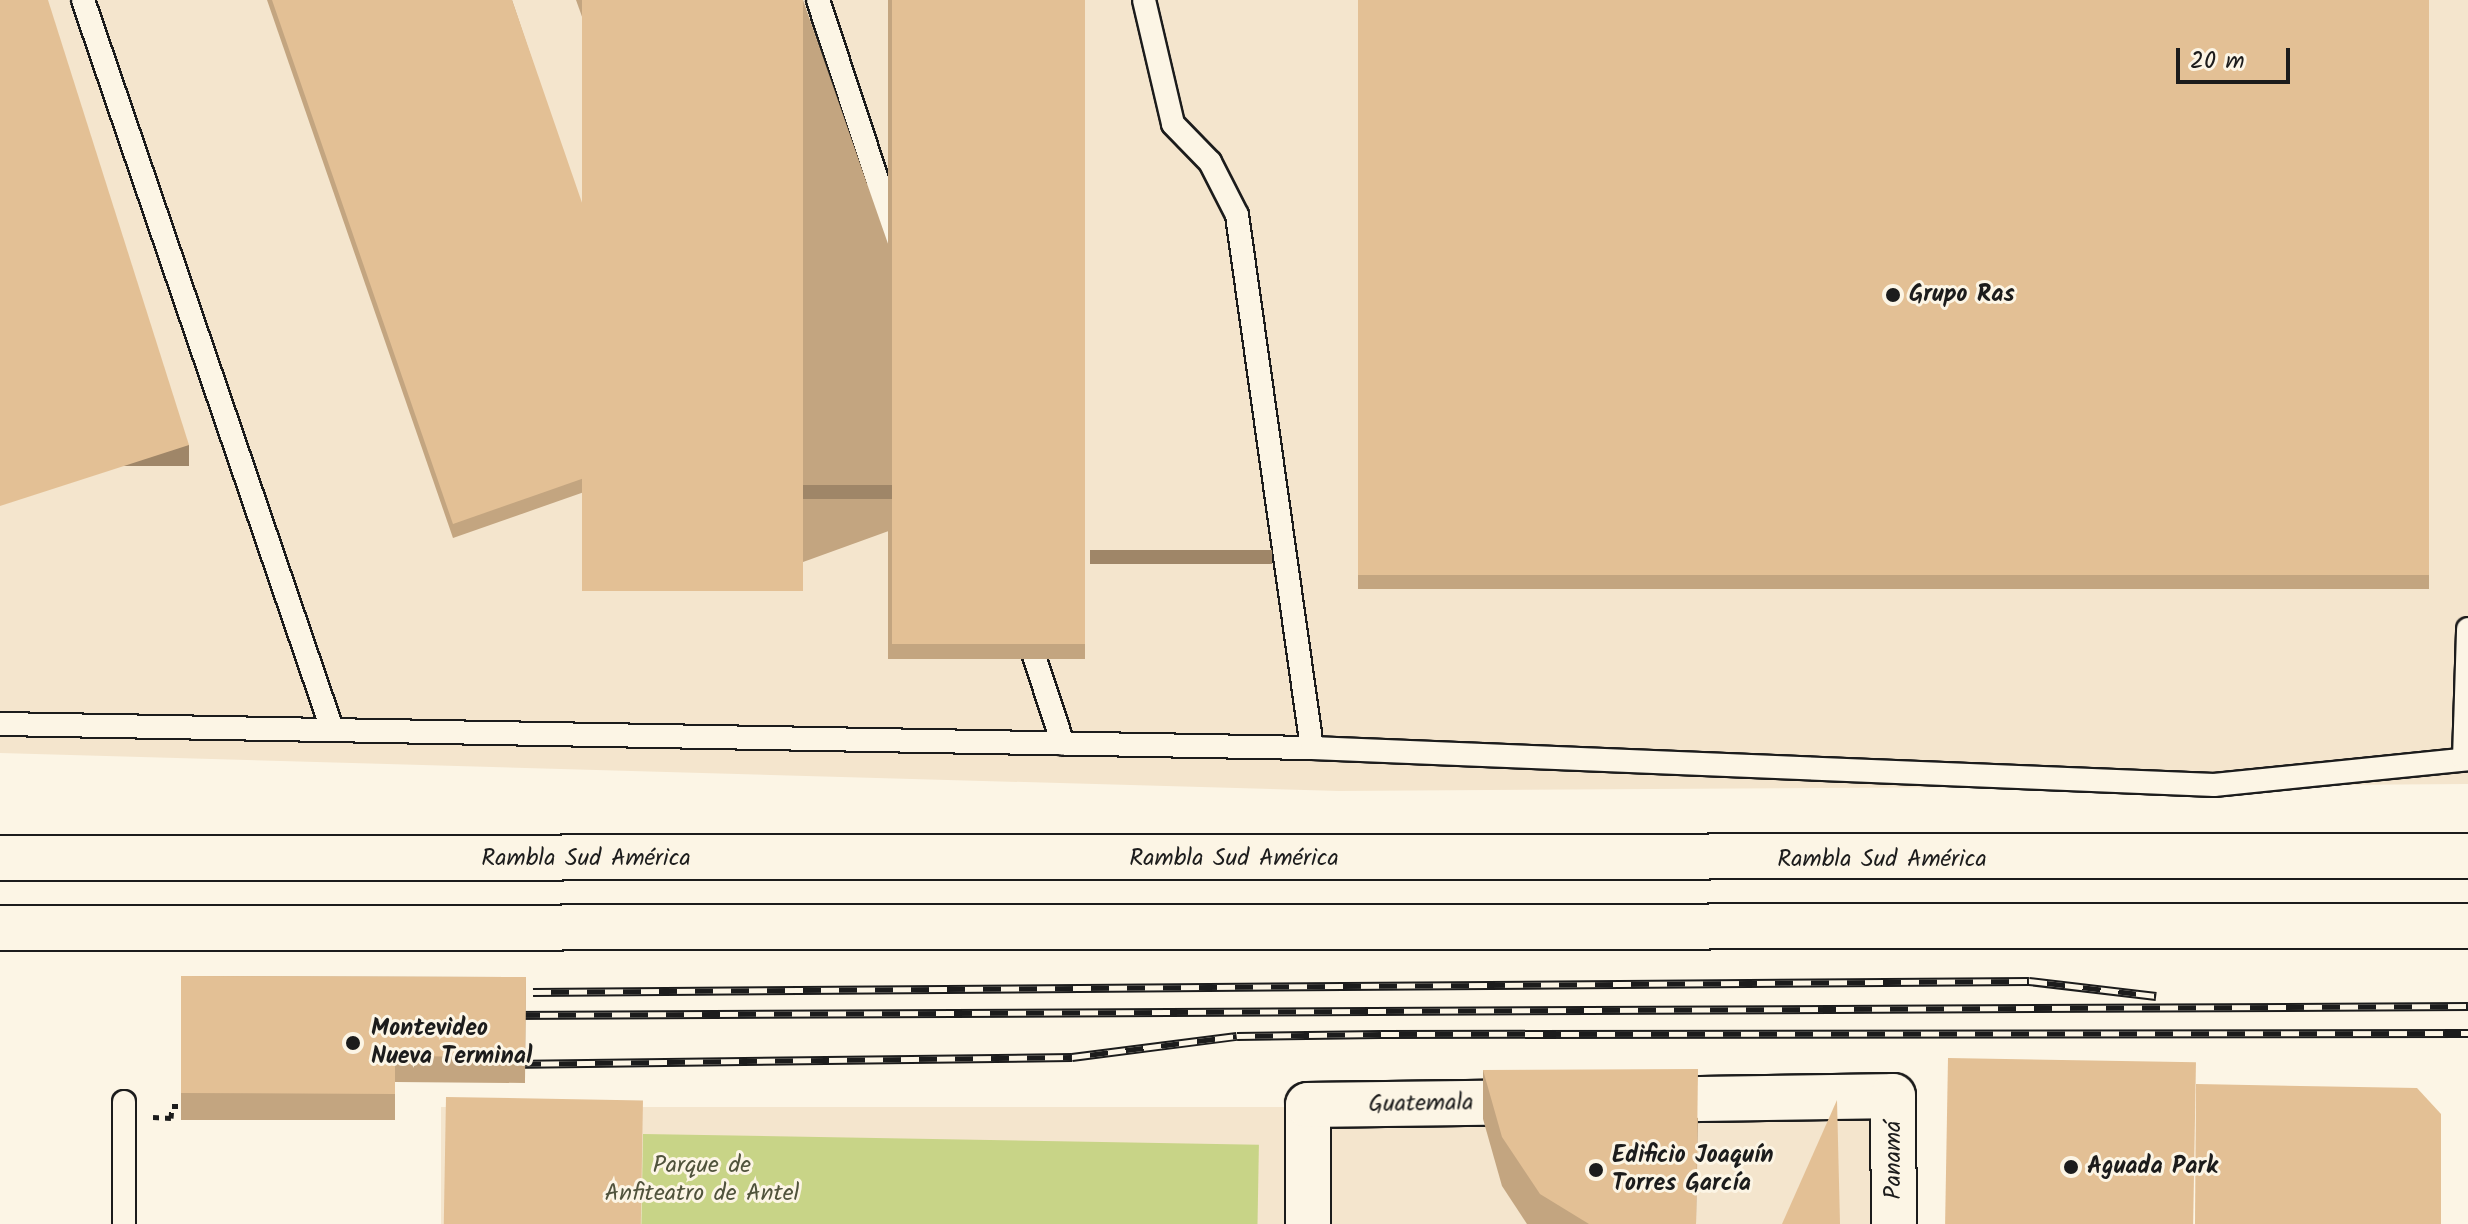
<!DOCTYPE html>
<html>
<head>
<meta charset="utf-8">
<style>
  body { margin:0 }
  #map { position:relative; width:2468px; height:1224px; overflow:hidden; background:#fcf5e5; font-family:Kalam,sans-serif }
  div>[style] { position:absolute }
  .built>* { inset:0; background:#f4e5cd; transform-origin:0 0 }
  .green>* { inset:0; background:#c8d487; transform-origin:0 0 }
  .path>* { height:5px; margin-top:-2.5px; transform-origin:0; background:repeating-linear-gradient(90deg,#1c1c1c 0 6px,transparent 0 12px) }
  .roads { filter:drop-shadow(2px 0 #1c1c1c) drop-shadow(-2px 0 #1c1c1c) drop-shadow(0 2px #1c1c1c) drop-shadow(0 -2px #1c1c1c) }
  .service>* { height:22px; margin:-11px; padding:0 11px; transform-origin:11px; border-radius:11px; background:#fcf5e5 }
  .minor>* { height:44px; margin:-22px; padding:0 22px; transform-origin:22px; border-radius:22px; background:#fcf5e5 }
  .primary>* { height:44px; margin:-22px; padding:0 22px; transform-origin:22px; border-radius:22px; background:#fcf5e5 }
  .rail>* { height:9px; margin-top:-4.5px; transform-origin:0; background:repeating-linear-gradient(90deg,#fcf5e5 0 18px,#1c1c1c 0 36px); box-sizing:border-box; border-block:2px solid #1c1c1c }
  .wall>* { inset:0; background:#c3a580; transform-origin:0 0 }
  .shaded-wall>* { inset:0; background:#9f8668; transform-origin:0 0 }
  .building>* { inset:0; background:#e3c095; transform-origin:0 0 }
  .dots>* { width:22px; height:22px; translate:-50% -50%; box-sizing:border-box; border:4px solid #fcf5e5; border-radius:50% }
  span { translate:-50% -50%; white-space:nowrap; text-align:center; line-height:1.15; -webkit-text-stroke:6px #fcf5e5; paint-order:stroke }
  .poi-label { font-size:24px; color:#1c1c1c; font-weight:700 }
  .left { translate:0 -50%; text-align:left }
  .street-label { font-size:24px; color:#1c1c1c }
  .park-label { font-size:24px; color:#50533c }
  .scale { position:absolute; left:2176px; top:48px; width:114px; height:36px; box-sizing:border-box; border:4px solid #1c1c1c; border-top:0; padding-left:10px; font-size:24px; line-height:28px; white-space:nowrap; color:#1c1c1c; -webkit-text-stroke:6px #fcf5e5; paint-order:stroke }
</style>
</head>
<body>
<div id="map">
  <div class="built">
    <i style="clip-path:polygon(0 0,2468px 0,2468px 784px,1339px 791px,0 753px)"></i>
    <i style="left:441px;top:1107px;width:1429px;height:117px"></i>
  </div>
  <div class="green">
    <i style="left:643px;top:1134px;width:616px;height:90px;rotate:1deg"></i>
  </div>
  <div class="path">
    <i style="left:153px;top:1117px;width:18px;rotate:3deg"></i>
    <i style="left:171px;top:1118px;width:12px;rotate:-85deg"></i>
    <i style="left:172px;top:1106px;width:9px"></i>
  </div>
  <div class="roads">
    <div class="service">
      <i style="left:83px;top:0;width:767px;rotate:71.14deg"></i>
      <i style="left:818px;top:0;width:783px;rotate:71.77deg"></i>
      <i style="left:1144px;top:0;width:127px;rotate:76.8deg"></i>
      <i style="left:1173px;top:124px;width:53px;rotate:45.8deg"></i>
      <i style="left:1210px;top:162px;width:59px;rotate:63deg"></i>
      <i style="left:1237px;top:215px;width:538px;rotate:81.99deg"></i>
      <i style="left:0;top:724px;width:1312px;rotate:1.05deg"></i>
      <i style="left:1312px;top:748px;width:903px;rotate:2.35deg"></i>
      <i style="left:2214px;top:785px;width:255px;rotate:-5.8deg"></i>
      <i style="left:2464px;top:759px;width:130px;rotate:-88.2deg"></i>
      <i style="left:124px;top:1224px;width:122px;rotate:-90deg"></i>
    </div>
    <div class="minor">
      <i style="left:1640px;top:1100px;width:253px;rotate:-0.9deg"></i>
      <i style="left:1893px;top:1096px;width:128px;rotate:89.6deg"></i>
      <i style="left:1308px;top:1224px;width:119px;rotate:-90deg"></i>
      <i style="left:1308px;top:1105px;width:235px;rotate:-0.7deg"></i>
    </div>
    <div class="primary">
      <i style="left:0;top:858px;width:2468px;rotate:-0.05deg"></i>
      <i style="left:0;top:928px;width:2468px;rotate:-0.05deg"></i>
    </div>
  </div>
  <div class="rail">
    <i style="left:533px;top:992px;width:1496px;rotate:-0.42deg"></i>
    <i style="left:2029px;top:981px;width:128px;rotate:6.7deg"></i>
    <i style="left:504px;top:1015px;width:1964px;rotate:-0.26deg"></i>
    <i style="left:505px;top:1064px;width:567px;rotate:-0.71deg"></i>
    <i style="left:1072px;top:1057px;width:166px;rotate:-7.3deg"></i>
    <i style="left:1237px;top:1036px;width:144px;rotate:-0.8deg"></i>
    <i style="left:1381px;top:1034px;width:1087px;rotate:-0.05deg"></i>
  </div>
  <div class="wall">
    <i style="clip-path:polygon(267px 0,512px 0,667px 463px,453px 538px)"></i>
    <i style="clip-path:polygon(576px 0,803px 0,977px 499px,781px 570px)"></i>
    <i style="left:888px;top:0;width:197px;height:659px"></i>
    <i style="left:1358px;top:0;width:1071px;height:589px"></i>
    <i style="clip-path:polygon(181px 976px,526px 977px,525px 1083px,395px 1082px,395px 1120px,181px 1120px)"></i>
    <i style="clip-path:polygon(1483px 1070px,1698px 1118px,1696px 1224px,1527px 1224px,1502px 1186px,1483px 1119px)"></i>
  </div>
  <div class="shaded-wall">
    <i style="left:189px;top:445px;width:21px;height:199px;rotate:90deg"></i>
    <i style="left:667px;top:449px;width:14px;height:227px;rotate:90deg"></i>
    <i style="left:977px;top:485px;width:14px;height:208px;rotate:90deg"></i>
    <i style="left:1272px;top:550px;width:14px;height:182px;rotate:90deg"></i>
  </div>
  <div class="building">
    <i style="clip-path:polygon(0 0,48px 0,189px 445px,0 506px)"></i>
    <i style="clip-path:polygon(272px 0,512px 0,667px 449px,453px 524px)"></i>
    <i style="left:582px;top:0;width:221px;height:591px"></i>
    <i style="left:892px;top:0;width:193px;height:644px"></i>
    <i style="left:1358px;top:0;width:1071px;height:575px"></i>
    <i style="clip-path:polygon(181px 976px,526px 977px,525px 1057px,395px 1056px,395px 1094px,181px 1093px)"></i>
    <i style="left:1948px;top:1058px;width:248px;height:166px;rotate:1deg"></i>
    <i style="clip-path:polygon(1698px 1069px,1696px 1224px,1589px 1224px,1540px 1194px,1502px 1137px,1483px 1070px)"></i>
    <i style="clip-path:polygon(2196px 1084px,2417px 1088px,2441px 1114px,2441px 1224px,2195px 1224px)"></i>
    <i style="left:446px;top:1097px;width:197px;height:127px;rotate:1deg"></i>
    <i style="clip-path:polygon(1837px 1100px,1840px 1224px,1782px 1224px)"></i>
  </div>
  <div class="dots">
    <i style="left:1893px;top:295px;background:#1c1c1c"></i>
    <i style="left:353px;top:1043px;background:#1c1c1c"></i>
    <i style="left:2071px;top:1167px;background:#1c1c1c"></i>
    <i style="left:1596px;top:1170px;background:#1c1c1c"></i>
  </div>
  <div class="poi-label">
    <span class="left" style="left:1909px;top:295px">Grupo Ras</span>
    <span class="left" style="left:371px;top:1043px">Montevideo<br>Nueva Terminal</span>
    <span class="left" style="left:1612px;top:1170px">Edificio Joaquín<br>Torres García</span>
    <span class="left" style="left:2087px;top:1167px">Aguada Park</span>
  </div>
  <div class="street-label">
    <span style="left:586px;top:859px">Rambla Sud América</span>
    <span style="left:1234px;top:859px">Rambla Sud América</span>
    <span style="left:1882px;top:860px">Rambla Sud América</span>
    <span style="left:1421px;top:1104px;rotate:-1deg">Guatemala</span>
    <span style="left:1894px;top:1160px;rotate:-90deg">Panamá</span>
  </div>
  <div class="park-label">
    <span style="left:702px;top:1180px">Parque de<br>Anfiteatro de Antel</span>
  </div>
  <div class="scale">20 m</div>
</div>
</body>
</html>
